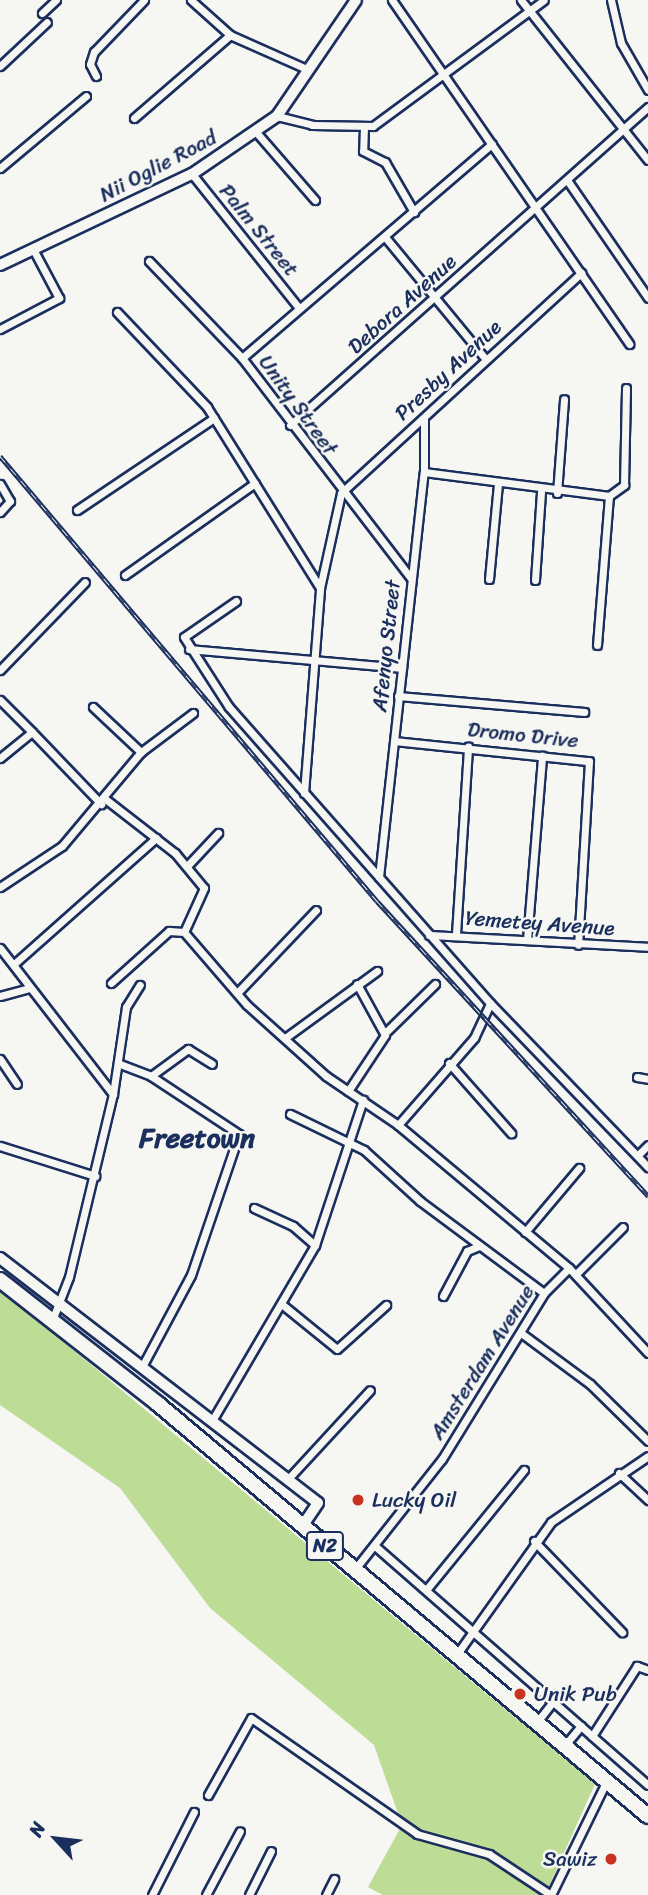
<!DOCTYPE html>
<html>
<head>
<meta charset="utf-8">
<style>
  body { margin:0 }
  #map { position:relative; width:648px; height:1895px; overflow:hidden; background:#f6f6f2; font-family:Sriracha,sans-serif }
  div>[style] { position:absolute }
  .green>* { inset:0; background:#bddd96 }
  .roads { filter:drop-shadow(2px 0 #1b2f5e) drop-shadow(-2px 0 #1b2f5e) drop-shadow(0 2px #1b2f5e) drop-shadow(0 -2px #1b2f5e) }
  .street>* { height:7px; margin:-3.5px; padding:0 3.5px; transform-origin:3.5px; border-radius:3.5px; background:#f6f6f2 }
  .secondary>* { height:10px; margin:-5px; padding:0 5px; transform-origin:5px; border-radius:5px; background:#f6f6f2 }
  .highway>* { height:14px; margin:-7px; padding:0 7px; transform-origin:7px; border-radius:7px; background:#f6f6f2 }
  .rail>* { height:5px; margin-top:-2.5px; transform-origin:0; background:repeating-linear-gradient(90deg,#f6f6f2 0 8px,#1b2f5e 0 16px); box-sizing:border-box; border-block:2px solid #1b2f5e }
  .dots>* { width:19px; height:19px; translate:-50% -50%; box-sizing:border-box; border:4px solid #f6f6f2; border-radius:50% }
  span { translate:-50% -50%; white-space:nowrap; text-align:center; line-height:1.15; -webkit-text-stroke:5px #f6f6f2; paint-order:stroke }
  .shield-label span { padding:2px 5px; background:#f6f6f2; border:2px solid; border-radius:5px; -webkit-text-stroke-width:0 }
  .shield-label { font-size:19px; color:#1b2f5e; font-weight:700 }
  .street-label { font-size:21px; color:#1b2f5e }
  .poi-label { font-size:21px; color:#1b2f5e }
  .left { translate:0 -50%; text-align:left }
  .right { translate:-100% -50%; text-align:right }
  .district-label { font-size:28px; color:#1b2f5e; font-weight:700 }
  .north { position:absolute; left:21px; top:1804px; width:70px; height:70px; -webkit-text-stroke:5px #f6f6f2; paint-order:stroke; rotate:297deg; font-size:19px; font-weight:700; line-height:28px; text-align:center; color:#1b2f5e }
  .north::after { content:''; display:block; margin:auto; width:24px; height:32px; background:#1b2f5e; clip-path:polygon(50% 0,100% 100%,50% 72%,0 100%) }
</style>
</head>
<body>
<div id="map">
  <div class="green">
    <i style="clip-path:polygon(0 1289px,595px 1784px,545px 1895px,383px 1895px,368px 1887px,402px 1825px,374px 1745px,210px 1608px,120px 1488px,0 1405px)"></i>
  </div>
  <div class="roads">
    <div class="street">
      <i style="left:191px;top:0;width:52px;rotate:41.9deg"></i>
      <i style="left:230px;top:35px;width:86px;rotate:23.9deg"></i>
      <i style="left:392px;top:0;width:418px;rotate:55.4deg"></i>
      <i style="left:521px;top:0;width:204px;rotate:51.6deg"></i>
      <i style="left:611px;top:0;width:44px;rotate:76.9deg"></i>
      <i style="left:621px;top:43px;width:54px;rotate:60.1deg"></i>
      <i style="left:42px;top:13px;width:19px;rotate:-43deg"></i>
      <i style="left:0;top:66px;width:64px;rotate:-43.1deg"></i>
      <i style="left:96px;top:76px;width:13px;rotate:-117deg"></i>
      <i style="left:90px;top:64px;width:13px;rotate:-72deg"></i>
      <i style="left:94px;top:52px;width:72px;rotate:-46.1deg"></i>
      <i style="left:277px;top:116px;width:36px;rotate:14deg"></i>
      <i style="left:312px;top:125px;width:61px;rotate:0.9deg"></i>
      <i style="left:373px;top:126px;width:212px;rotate:-36.4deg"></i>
      <i style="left:134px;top:118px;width:127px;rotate:-40.8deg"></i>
      <i style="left:364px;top:127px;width:24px;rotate:92deg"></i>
      <i style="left:363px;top:151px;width:25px;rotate:27deg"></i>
      <i style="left:385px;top:162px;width:58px;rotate:59.9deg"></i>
      <i style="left:256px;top:132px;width:90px;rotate:49.1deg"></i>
      <i style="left:0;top:168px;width:112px;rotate:-39.9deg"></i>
      <i style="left:192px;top:174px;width:171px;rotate:51.4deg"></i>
      <i style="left:567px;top:180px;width:143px;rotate:55.5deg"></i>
      <i style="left:385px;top:237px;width:156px;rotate:50.5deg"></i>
      <i style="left:149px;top:261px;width:134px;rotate:46.2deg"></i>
      <i style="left:242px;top:358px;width:277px;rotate:52.5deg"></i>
      <i style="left:117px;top:312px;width:131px;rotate:46.5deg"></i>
      <i style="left:207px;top:407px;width:213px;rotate:58deg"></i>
      <i style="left:0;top:329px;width:67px;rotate:-27.7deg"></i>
      <i style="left:59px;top:298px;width:53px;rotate:-118deg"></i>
      <i style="left:242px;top:358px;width:329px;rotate:-40.6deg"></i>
      <i style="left:290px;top:425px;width:479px;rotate:-41.6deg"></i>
      <i style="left:424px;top:472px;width:187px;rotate:7.4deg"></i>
      <i style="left:609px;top:496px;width:19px;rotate:-36deg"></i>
      <i style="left:624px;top:485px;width:97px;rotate:-88.8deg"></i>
      <i style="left:0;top:484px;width:20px;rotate:60deg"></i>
      <i style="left:10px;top:501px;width:15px;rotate:132deg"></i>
      <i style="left:341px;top:493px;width:326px;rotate:-42.5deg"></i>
      <i style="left:557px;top:493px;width:94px;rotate:-85.7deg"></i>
      <i style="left:77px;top:510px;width:165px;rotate:-33.9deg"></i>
      <i style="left:125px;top:575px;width:159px;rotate:-35.3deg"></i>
      <i style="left:489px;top:579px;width:95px;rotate:-84.6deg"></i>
      <i style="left:535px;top:580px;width:88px;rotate:-86.1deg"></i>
      <i style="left:236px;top:601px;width:63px;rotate:145.3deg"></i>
      <i style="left:184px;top:637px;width:83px;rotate:57.3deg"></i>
      <i style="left:229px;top:707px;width:395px;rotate:48.6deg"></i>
      <i style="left:490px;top:1003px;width:228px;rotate:46.1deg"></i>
      <i style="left:597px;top:645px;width:149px;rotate:-85.4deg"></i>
      <i style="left:189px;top:649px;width:214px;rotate:5.1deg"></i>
      <i style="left:0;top:670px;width:122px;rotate:-46deg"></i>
      <i style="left:398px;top:696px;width:187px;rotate:4.9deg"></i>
      <i style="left:0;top:700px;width:45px;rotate:45deg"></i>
      <i style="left:93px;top:707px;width:66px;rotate:43.2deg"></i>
      <i style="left:394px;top:741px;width:196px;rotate:5.9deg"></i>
      <i style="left:589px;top:761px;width:184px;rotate:93.4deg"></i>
      <i style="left:0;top:758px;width:41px;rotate:-39.1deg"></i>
      <i style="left:32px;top:732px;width:100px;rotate:46.2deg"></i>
      <i style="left:304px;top:793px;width:206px;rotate:-85.5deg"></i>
      <i style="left:320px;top:588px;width:97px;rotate:-77.5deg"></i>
      <i style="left:104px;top:798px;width:90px;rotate:37.8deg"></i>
      <i style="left:175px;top:853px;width:45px;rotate:50.4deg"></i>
      <i style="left:204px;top:888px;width:48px;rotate:114.4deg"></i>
      <i style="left:184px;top:932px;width:96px;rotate:49.2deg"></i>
      <i style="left:247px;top:1005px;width:106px;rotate:41.9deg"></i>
      <i style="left:326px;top:1076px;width:87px;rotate:34.2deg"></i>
      <i style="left:398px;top:1125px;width:223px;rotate:39.9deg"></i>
      <i style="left:188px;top:865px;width:44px;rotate:-46.8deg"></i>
      <i style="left:379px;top:877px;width:407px;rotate:-83.7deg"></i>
      <i style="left:424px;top:472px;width:54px;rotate:-90deg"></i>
      <i style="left:0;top:887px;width:74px;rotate:-33.5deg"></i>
      <i style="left:62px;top:846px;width:123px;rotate:-50deg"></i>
      <i style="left:141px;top:752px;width:65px;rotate:-36.9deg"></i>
      <i style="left:456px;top:934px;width:188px;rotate:-86.3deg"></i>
      <i style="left:429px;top:935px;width:219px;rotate:3.1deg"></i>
      <i style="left:527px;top:940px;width:185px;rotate:-85.3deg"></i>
      <i style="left:0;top:948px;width:185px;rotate:52.3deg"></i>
      <i style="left:113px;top:1094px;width:88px;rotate:-81.5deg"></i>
      <i style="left:126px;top:1007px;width:26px;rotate:-58deg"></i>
      <i style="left:14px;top:964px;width:190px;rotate:-41.6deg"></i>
      <i style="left:111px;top:983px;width:78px;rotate:-41.9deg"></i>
      <i style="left:169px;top:931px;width:15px;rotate:4deg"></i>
      <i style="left:238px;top:992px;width:113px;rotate:-46.4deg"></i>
      <i style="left:0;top:996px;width:30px;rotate:-15deg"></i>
      <i style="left:385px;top:1033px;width:70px;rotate:-44.4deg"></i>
      <i style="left:285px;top:1038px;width:114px;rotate:-36.1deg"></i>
      <i style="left:0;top:1059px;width:30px;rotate:56deg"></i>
      <i style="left:449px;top:1063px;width:94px;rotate:48.5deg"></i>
      <i style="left:120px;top:1064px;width:33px;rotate:21deg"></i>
      <i style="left:151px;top:1076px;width:105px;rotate:33.4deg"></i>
      <i style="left:239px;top:1134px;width:149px;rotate:108.8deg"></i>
      <i style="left:191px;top:1275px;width:100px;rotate:118.1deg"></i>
      <i style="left:151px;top:1076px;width:46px;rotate:-36.1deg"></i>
      <i style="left:188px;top:1049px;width:28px;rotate:32deg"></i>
      <i style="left:637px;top:1077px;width:11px;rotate:10deg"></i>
      <i style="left:348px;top:1091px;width:67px;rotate:-56.5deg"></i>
      <i style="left:385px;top:1035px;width:58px;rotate:-118.8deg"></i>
      <i style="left:290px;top:1114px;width:82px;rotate:25.9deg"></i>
      <i style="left:364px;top:1150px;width:76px;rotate:42.3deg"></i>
      <i style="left:420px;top:1201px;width:154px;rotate:36.6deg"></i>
      <i style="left:398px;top:1125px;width:116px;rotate:-48.9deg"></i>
      <i style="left:474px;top:1038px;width:38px;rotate:-65deg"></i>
      <i style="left:0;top:1146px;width:100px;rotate:17.5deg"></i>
      <i style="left:638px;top:1155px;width:14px;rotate:-45deg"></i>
      <i style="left:254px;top:1208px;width:43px;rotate:24.8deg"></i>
      <i style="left:293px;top:1226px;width:29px;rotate:41deg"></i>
      <i style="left:525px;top:1232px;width:84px;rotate:-49.8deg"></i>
      <i style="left:576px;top:1274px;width:66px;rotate:-45deg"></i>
      <i style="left:443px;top:1296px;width:51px;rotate:-61.9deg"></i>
      <i style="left:467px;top:1251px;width:13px;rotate:-23deg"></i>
      <i style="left:284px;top:1306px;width:68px;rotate:39.1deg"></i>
      <i style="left:337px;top:1349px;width:66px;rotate:-41.9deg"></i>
      <i style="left:53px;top:1318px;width:44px;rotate:-68.7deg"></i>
      <i style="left:69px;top:1277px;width:188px;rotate:-76.5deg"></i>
      <i style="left:521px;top:1333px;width:86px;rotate:36.5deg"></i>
      <i style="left:590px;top:1384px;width:81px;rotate:44.5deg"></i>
      <i style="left:213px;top:1419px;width:202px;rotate:-59.6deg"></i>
      <i style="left:315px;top:1245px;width:153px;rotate:-71.7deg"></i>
      <i style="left:619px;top:1473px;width:40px;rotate:43deg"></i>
      <i style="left:287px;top:1480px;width:122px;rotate:-47.3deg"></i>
      <i style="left:534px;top:1541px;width:127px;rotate:46deg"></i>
      <i style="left:375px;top:1546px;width:288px;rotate:41.2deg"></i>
      <i style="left:355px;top:1569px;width:140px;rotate:-51.7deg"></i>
      <i style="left:442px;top:1459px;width:195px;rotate:-58.4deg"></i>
      <i style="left:544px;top:1293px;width:35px;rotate:-45deg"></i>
      <i style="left:569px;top:1268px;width:116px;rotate:47.1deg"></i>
      <i style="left:426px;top:1590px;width:155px;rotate:-50.8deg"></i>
      <i style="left:457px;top:1654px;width:162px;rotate:-54.5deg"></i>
      <i style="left:551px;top:1522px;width:117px;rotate:-34.2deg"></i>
      <i style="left:648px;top:1670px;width:12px;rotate:-160deg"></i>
      <i style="left:637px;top:1666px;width:83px;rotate:122.7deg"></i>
      <i style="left:592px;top:1736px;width:74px;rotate:41.2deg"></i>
      <i style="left:537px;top:1722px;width:24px;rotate:-52deg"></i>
      <i style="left:565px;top:1745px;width:25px;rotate:-50deg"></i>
      <i style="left:208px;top:1795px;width:88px;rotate:-60.8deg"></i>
      <i style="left:251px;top:1718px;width:203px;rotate:34.9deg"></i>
      <i style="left:417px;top:1834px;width:75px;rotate:15.5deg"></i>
      <i style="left:489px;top:1854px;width:74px;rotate:33.5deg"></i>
      <i style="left:152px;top:1895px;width:93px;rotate:-63.2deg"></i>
      <i style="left:206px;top:1895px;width:72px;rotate:-62deg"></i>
      <i style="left:249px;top:1895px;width:49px;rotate:-63.4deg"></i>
      <i style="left:326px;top:1895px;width:18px;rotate:-63deg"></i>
      <i style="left:551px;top:1895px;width:126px;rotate:-64deg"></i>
    </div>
    <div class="secondary">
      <i style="left:0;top:265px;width:212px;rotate:-25.4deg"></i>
      <i style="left:192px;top:174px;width:103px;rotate:-34.3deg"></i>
      <i style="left:277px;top:116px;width:140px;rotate:-55.7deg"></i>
      <i style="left:0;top:1258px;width:401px;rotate:37.6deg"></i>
      <i style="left:318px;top:1503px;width:29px;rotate:124deg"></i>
    </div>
    <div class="highway">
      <i style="left:0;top:1280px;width:201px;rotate:38.1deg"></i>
      <i style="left:158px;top:1404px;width:640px;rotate:40.06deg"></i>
    </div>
  </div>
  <div class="rail">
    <i style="left:0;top:456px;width:583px;rotate:49.73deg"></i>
    <i style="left:377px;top:901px;width:401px;rotate:47.4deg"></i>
  </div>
  <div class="dots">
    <i style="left:358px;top:1500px;background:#c8321e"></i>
    <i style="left:520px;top:1694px;background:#c8321e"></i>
    <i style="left:611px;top:1859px;background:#c8321e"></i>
  </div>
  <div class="shield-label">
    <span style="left:325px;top:1546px">N2</span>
  </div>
  <div class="street-label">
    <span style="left:158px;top:166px;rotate:-28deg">Nii Oglie Road</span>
    <span style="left:259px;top:230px;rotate:51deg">Palm Street</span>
    <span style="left:402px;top:304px;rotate:-42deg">Debora Avenue</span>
    <span style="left:448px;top:370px;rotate:-43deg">Presby Avenue</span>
    <span style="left:298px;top:405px;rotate:54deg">Unity Street</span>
    <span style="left:386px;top:646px;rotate:-84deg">Afenyo Street</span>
    <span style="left:523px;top:735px;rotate:6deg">Dromo Drive</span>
    <span style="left:540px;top:923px;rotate:4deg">Yemetey Avenue</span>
    <span style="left:482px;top:1362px;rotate:-58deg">Amsterdam Avenue</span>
  </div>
  <div class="poi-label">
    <span class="left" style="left:372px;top:1500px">Lucky Oil</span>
    <span class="left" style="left:534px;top:1694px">Unik Pub</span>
    <span class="right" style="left:597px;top:1859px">Sawiz</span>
  </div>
  <div class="district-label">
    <span style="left:197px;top:1138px">Freetown</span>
  </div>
  <div class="north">N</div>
</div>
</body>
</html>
